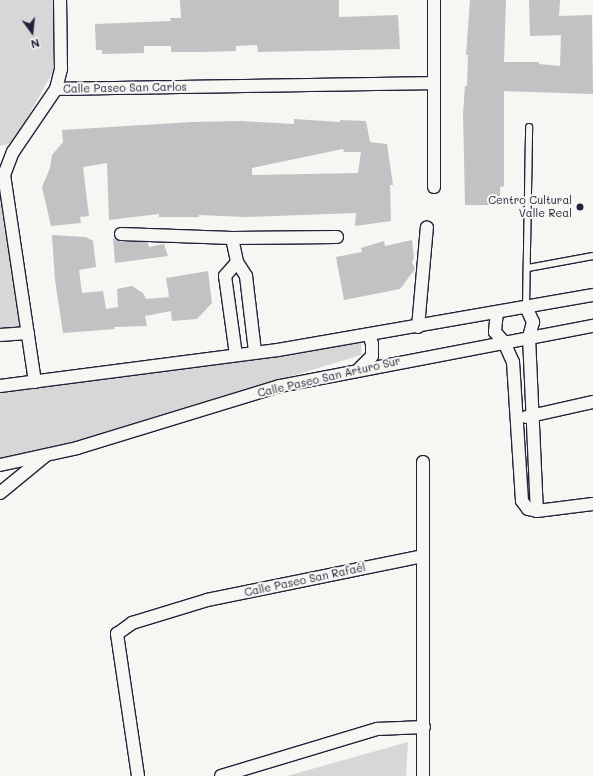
<!DOCTYPE html>
<html>
<head>
<meta charset="utf-8">
<style>
  body { margin:0 }
  #map { position:relative; width:593px; height:776px; overflow:hidden; background:#f6f6f2; font-family:Mali,sans-serif }
  div>[style] { position:absolute }
  .green>* { inset:0; background:#d7d7d7 }
  .building>* { inset:0; background:#c2c2c4 }
  .roads { filter:drop-shadow(1px 0 #22223b) drop-shadow(-1px 0 #22223b) drop-shadow(0 1px #22223b) drop-shadow(0 -1px #22223b) }
  .lane>* { height:6px; margin:-3px; padding:0 3px; transform-origin:3px; border-radius:3px; background:#f6f6f2 }
  .street>* { height:12px; margin:-6px; padding:0 6px; transform-origin:6px; border-radius:6px; background:#f6f6f2 }
  .dots>* { width:11px; height:11px; translate:-50% -50%; box-sizing:border-box; border:2px solid #f6f6f2; border-radius:50% }
  span { translate:-50% -50%; white-space:nowrap; text-align:center; line-height:1.15; -webkit-text-stroke:4px #f6f6f2; paint-order:stroke }
  .street-label { font-size:11px; color:#22223b }
  .poi-label { font-size:11px; color:#22223b }
  .right { translate:-100% -50%; text-align:right }
  .north { position:absolute; left:12px; top:12px; width:40px; height:40px; -webkit-text-stroke:3px #f6f6f2; paint-order:stroke; rotate:165deg; font-size:11px; font-weight:700; line-height:16px; text-align:center; color:#22223b }
  .north::after { content:''; display:block; margin:auto; width:14px; height:18px; background:#22223b; clip-path:polygon(50% 0,100% 100%,50% 72%,0 100%) }
</style>
</head>
<body>
<div id="map">
  <div class="green">
    <i style="clip-path:polygon(0 0,54px 0,58px 63px,13px 143px,0 146px)"></i>
    <i style="clip-path:polygon(7px 163px,24px 331px,0 333px,0 164px)"></i>
    <i style="clip-path:polygon(362px 339px,361px 355px,46px 451px,0 462px,0 390px)"></i>
    <i style="clip-path:polygon(408px 742px,406px 776px,287px 776px)"></i>
  </div>
  <div class="building">
    <i style="clip-path:polygon(180px 0,339px 0,339px 17px,398px 15px,400px 49px,258px 52px,257px 45px,236px 46px,236px 51px,201px 52px,171px 52px,171px 46px,144px 46px,144px 53px,102px 54px,102px 50px,96px 50px,95px 24px,171px 21px,170px 18px,181px 18px)"></i>
    <i style="clip-path:polygon(470px 0,506px 0,504px 62px,539px 62px,539px 64px,560px 66px,561px 35px,530px 36px,529px 0,560px 0,559px 16px,592px 15px,593px 94px,504px 91px,504px 186px,500px 187px,500px 199px,489px 205px,465px 205px,463px 114px,465px 86px,467px 86px,468px 55px,466px 55px)"></i>
    <i style="clip-path:polygon(evenodd,294px 119px,340px 122px,340px 120px,366px 121px,370px 142px,387px 144px,393px 185px,390px 185px,391px 221px,355px 226px,356px 213px,245px 217px,199px 215px,199px 217px,159px 217px,159px 214px,109px 220px,107px 163px,83px 167px,89px 216px,80px 217px,81px 223px,51px 226px,42px 187px,50px 168px,52px 155px,63px 142px,62px 130px,192px 122px,240px 121px,294px 124px,294px 119px,343px 149px,344px 152px,361px 152px,358px 173px,252px 175px,252px 168px,343px 149px)"></i>
    <i style="clip-path:polygon(52px 235px,86px 237px,93px 241px,96px 267px,79px 270px,82px 293px,103px 291px,106px 309px,118px 307px,117px 289px,132px 286px,143px 293px,146px 299px,169px 297px,166px 278px,208px 271px,212px 303px,197px 319px,172px 321px,171px 311px,145px 316px,147px 326px,114px 327px,115px 329px,63px 333px,55px 280px)"></i>
    <i style="clip-path:polygon(113px 238px,121px 242px,148px 242px,149px 247px,164px 244px,168px 256px,115px 263px)"></i>
    <i style="clip-path:polygon(412px 240px,414px 258px,412px 262px,415px 269px,400px 289px,344px 300px,336px 257px,362px 252px,361px 248px,384px 241px,385px 246px)"></i>
  </div>
  <div class="roads">
    <div class="lane">
      <i style="left:528px;top:268px;width:66px;rotate:-10.5deg"></i>
      <i style="left:526px;top:307px;width:180px;rotate:-89deg"></i>
    </div>
    <div class="street">
      <i style="left:434px;top:0;width:187px;rotate:90deg"></i>
      <i style="left:56px;top:89px;width:377px;rotate:-0.9deg"></i>
      <i style="left:121px;top:234px;width:111px;rotate:2.1deg"></i>
      <i style="left:232px;top:238px;width:105px;rotate:-0.5deg"></i>
      <i style="left:232px;top:238px;width:25px;rotate:78deg"></i>
      <i style="left:237px;top:262px;width:17px;rotate:57deg"></i>
      <i style="left:246px;top:276px;width:77px;rotate:83.2deg"></i>
      <i style="left:526px;top:307px;width:17px;rotate:65deg"></i>
      <i style="left:533px;top:322px;width:16px;rotate:105deg"></i>
      <i style="left:529px;top:337px;width:174px;rotate:87.4deg"></i>
      <i style="left:497px;top:312px;width:20px;rotate:96deg"></i>
      <i style="left:495px;top:332px;width:13px;rotate:48deg"></i>
      <i style="left:504px;top:342px;width:22px;rotate:66deg"></i>
      <i style="left:513px;top:362px;width:139px;rotate:86.3deg"></i>
      <i style="left:522px;top:501px;width:10px;rotate:53deg"></i>
      <i style="left:528px;top:509px;width:9px;rotate:13deg"></i>
      <i style="left:537px;top:511px;width:56px;rotate:-7.1deg"></i>
      <i style="left:418px;top:327px;width:100px;rotate:-84.9deg"></i>
      <i style="left:0;top:335px;width:28px;rotate:-4deg"></i>
      <i style="left:236px;top:355px;width:80px;rotate:-97.9deg"></i>
      <i style="left:225px;top:276px;width:18px;rotate:-49deg"></i>
      <i style="left:359px;top:369px;width:18px;rotate:-45deg"></i>
      <i style="left:372px;top:356px;width:12px;rotate:-90deg"></i>
      <i style="left:372px;top:344px;width:10px;rotate:-107deg"></i>
      <i style="left:35px;top:382px;width:209px;rotate:-98.5deg"></i>
      <i style="left:4px;top:175px;width:25px;rotate:-69deg"></i>
      <i style="left:13px;top:152px;width:76px;rotate:-55.7deg"></i>
      <i style="left:56px;top:89px;width:21px;rotate:-76deg"></i>
      <i style="left:61px;top:69px;width:69px;rotate:-90.8deg"></i>
      <i style="left:0;top:386px;width:280px;rotate:-7.4deg"></i>
      <i style="left:278px;top:350px;width:320px;rotate:-9.9deg"></i>
      <i style="left:526px;top:417px;width:69px;rotate:-12.6deg"></i>
      <i style="left:423px;top:462px;width:314px;rotate:90deg"></i>
      <i style="left:0;top:465px;width:79px;rotate:-12.4deg"></i>
      <i style="left:77px;top:448px;width:212px;rotate:-17deg"></i>
      <i style="left:280px;top:386px;width:319px;rotate:-10.9deg"></i>
      <i style="left:0;top:493px;width:57px;rotate:-39.3deg"></i>
      <i style="left:138px;top:776px;width:144px;rotate:-98.4deg"></i>
      <i style="left:117px;top:634px;width:19px;rotate:-36deg"></i>
      <i style="left:132px;top:623px;width:78px;rotate:-17deg"></i>
      <i style="left:207px;top:600px;width:220px;rotate:-11.5deg"></i>
      <i style="left:221px;top:776px;width:163px;rotate:-16.8deg"></i>
      <i style="left:377px;top:729px;width:47px;rotate:-2.4deg"></i>
    </div>
  </div>
  <div class="dots">
    <i style="left:580px;top:207px;background:#22223b"></i>
  </div>
  <div class="street-label">
    <span style="left:125px;top:88px;rotate:-1deg">Calle Paseo San Carlos</span>
    <span style="left:329px;top:377px;rotate:-13deg">Calle Paseo San Arturo Sur</span>
    <span style="left:305px;top:580px;rotate:-12deg">Calle Paseo San Rafaél</span>
  </div>
  <div class="poi-label">
    <span class="right" style="left:572px;top:207px">Centro Cultural<br>Valle Real</span>
  </div>
  <div class="north">N</div>
</div>
</body>
</html>
